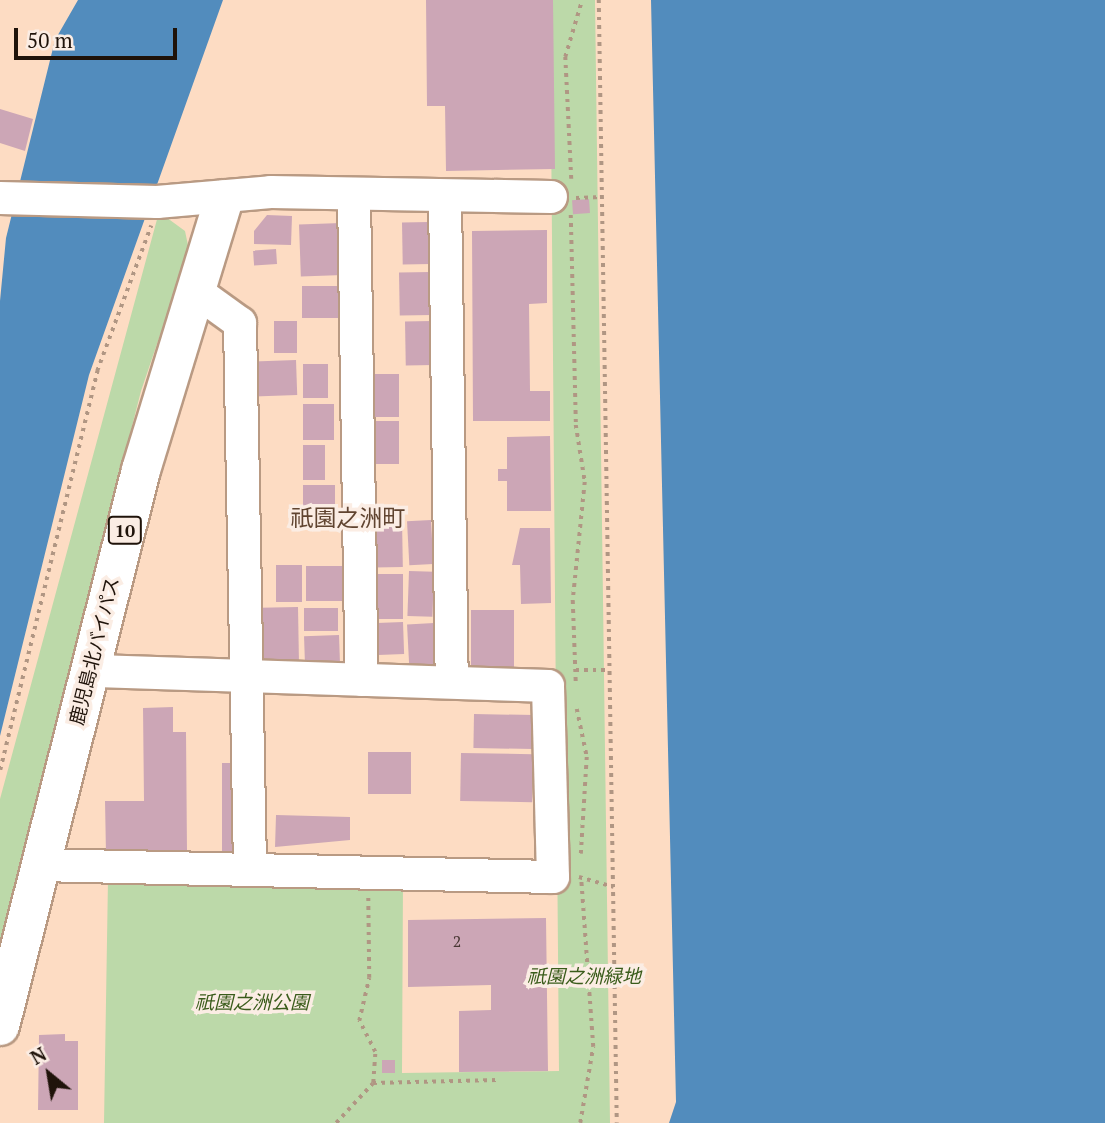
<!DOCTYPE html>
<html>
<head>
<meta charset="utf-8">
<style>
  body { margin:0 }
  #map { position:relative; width:1105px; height:1123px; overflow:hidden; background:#fddcc3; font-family:"PT Serif","Noto Sans JP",serif }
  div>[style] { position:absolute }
  .green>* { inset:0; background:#bcd9a9 }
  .water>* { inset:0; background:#528cbd }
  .building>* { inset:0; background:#cca6b6; transform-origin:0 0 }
  .path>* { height:3.5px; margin-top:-1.75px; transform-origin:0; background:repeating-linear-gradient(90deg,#b09683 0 3.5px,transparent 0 8.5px) }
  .roads { filter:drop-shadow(2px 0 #b99a83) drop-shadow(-2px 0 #b99a83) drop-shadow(0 2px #b99a83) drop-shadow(0 -2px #b99a83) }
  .minor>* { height:32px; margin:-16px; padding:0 16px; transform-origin:16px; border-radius:16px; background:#fff }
  .highway>* { height:38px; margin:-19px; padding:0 19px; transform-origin:19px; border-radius:19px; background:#fff }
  span { translate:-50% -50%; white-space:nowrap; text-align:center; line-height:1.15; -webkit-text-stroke:7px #fbede4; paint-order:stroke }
  .number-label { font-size:16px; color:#4a3835 }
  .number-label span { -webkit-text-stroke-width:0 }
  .shield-label span { padding:2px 5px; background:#fbede4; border:2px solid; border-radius:5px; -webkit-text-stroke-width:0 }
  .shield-label { font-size:18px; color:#1f130a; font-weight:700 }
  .street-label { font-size:19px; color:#1f130a }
  .park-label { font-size:19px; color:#3a5c1b; font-style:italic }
  .quarter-label { font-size:23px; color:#604430 }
  .north { position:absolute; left:14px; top:1039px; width:70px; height:70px; -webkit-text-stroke:5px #fbede4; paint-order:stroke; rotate:330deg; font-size:19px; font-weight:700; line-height:28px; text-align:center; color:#1f130a }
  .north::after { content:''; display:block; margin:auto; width:24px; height:32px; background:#1f130a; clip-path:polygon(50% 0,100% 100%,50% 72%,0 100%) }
  .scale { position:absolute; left:14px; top:28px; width:163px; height:32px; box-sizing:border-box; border:4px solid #1f130a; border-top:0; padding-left:9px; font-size:21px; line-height:24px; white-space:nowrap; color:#1f130a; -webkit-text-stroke:5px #fbede4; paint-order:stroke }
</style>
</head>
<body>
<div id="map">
  <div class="green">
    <i style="clip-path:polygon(550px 0,595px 0,610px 1123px,104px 1123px,108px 879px,403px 881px,402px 1073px,559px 1071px)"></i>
    <i style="clip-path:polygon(159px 212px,185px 231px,189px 250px,141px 391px,0 946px,0 799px)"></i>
  </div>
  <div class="water">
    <i style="clip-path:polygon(78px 0,223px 0,89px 375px,0 736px,0 301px,6px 238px,55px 40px)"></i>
    <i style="clip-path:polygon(651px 0,1105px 0,1105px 1123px,669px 1123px,676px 1102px)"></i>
  </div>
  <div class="building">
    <i style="clip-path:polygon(426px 0,553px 0,555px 169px,446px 171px,445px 106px,427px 106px)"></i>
    <i style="clip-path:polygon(0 109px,33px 119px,25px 151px,0 143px)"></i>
    <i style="left:589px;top:199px;width:14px;height:17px;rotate:86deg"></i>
    <i style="clip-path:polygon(267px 215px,292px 216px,291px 245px,254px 244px,254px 231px)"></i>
    <i style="left:430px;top:222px;width:42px;height:28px;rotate:89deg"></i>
    <i style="left:341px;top:223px;width:52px;height:42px;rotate:88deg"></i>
    <i style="clip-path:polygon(547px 230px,547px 303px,529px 304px,530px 391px,550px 391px,550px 421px,473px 421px,472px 231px)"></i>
    <i style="left:276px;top:249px;width:15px;height:23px;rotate:86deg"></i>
    <i style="left:431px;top:272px;width:43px;height:32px;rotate:89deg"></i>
    <i style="left:341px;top:286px;width:32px;height:39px;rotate:90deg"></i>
    <i style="left:274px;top:321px;width:23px;height:32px"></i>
    <i style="left:432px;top:321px;width:44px;height:27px;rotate:89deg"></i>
    <i style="left:296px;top:360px;width:35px;height:44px;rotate:88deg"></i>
    <i style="left:303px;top:364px;width:25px;height:34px"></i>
    <i style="left:399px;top:374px;width:43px;height:26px;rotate:90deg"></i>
    <i style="left:303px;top:404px;width:31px;height:36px"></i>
    <i style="left:373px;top:421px;width:26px;height:43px"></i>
    <i style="clip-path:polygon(550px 436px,551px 511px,507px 511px,507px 481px,498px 481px,498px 469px,507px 469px,507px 437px)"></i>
    <i style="left:303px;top:445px;width:22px;height:35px"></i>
    <i style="left:303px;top:485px;width:32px;height:39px"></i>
    <i style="left:402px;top:519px;width:48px;height:29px;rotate:89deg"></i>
    <i style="left:431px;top:520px;width:44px;height:24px;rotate:87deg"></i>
    <i style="clip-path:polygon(520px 528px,550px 528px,551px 603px,521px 604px,520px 565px,512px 565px)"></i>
    <i style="left:276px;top:565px;width:26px;height:37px"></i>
    <i style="left:306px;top:566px;width:38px;height:35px"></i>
    <i style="left:409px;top:571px;width:25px;height:45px;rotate:2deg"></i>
    <i style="left:375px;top:574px;width:28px;height:45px"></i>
    <i style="left:298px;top:607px;width:55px;height:38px;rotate:89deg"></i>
    <i style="left:338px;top:608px;width:23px;height:34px;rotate:90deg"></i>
    <i style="left:471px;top:610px;width:43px;height:57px"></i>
    <i style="left:403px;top:622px;width:32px;height:26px;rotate:88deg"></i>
    <i style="left:434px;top:623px;width:41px;height:27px;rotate:87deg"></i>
    <i style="left:339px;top:635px;width:27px;height:35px;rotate:88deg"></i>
    <i style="clip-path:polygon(173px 707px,173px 732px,186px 732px,187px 852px,106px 854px,105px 801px,144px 801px,143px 708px)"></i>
    <i style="left:474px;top:714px;width:60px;height:34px;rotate:1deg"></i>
    <i style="left:368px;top:752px;width:43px;height:42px"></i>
    <i style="left:461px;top:753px;width:72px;height:48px;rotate:1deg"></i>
    <i style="left:222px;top:763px;width:12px;height:90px"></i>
    <i style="clip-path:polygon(276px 815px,350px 817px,350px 840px,275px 847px)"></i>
    <i style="clip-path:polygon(546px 918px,548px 1071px,459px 1072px,459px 1011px,491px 1010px,491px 985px,408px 987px,408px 920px)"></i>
    <i style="clip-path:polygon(65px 1034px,65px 1041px,78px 1041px,78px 1110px,38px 1110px,39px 1035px)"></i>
    <i style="left:382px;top:1060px;width:13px;height:13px"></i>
  </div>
  <div class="path">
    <i style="left:599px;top:0;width:1123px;rotate:89.08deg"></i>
    <i style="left:571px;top:179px;width:122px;rotate:-92.8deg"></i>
    <i style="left:565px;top:57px;width:59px;rotate:-73.4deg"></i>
    <i style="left:576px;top:198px;width:26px;rotate:-2deg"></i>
    <i style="left:571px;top:215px;width:210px;rotate:88.6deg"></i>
    <i style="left:576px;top:425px;width:58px;rotate:81deg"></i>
    <i style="left:585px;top:482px;width:120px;rotate:95.8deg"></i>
    <i style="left:573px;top:601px;width:83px;rotate:87.9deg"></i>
    <i style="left:576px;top:670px;width:33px"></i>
    <i style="left:577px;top:709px;width:49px;rotate:78.2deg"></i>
    <i style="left:587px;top:757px;width:97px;rotate:93.5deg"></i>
    <i style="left:0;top:770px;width:411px;rotate:-76.3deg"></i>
    <i style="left:97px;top:371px;width:155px;rotate:-69.6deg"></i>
    <i style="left:579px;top:877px;width:36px;rotate:16deg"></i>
    <i style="left:373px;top:1083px;width:124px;rotate:-1.4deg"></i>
    <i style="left:336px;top:1123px;width:54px;rotate:-47.2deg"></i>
    <i style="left:373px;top:1083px;width:31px;rotate:-86deg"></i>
    <i style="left:375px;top:1052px;width:35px;rotate:-117deg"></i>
    <i style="left:359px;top:1021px;width:44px;rotate:-76.9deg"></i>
    <i style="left:369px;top:978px;width:80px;rotate:-90.7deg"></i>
    <i style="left:580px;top:1123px;width:77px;rotate:-80.3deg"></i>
    <i style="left:593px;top:1047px;width:168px;rotate:-94.1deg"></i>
  </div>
  <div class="roads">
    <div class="minor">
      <i style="left:354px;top:195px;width:485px;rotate:89.1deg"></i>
      <i style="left:445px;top:196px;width:484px;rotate:89.2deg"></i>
      <i style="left:0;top:198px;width:157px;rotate:1.5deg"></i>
      <i style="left:157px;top:202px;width:114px;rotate:-5deg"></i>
      <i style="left:271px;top:192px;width:280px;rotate:1deg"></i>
      <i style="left:197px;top:292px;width:53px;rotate:35.8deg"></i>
      <i style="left:240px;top:323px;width:547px;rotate:88.95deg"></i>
      <i style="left:39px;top:865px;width:514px;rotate:1.34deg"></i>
      <i style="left:553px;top:877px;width:191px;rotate:-91.5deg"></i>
      <i style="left:548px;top:686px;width:459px;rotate:-178.1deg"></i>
    </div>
    <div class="highway">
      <i style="left:0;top:1026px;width:574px;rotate:-75.77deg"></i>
      <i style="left:141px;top:470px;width:283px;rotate:-73deg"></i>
    </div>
  </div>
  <div class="number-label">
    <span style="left:457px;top:941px">2</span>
  </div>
  <div class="shield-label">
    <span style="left:125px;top:530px">10</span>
  </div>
  <div class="street-label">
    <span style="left:94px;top:651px;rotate:-76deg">鹿児島北バイパス</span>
  </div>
  <div class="park-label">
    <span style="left:584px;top:976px">祇園之洲緑地</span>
    <span style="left:252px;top:1002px">祇園之洲公園</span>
  </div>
  <div class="quarter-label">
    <span style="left:348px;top:518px">祇園之洲町</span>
  </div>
  <div class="north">N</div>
  <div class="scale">50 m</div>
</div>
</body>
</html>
